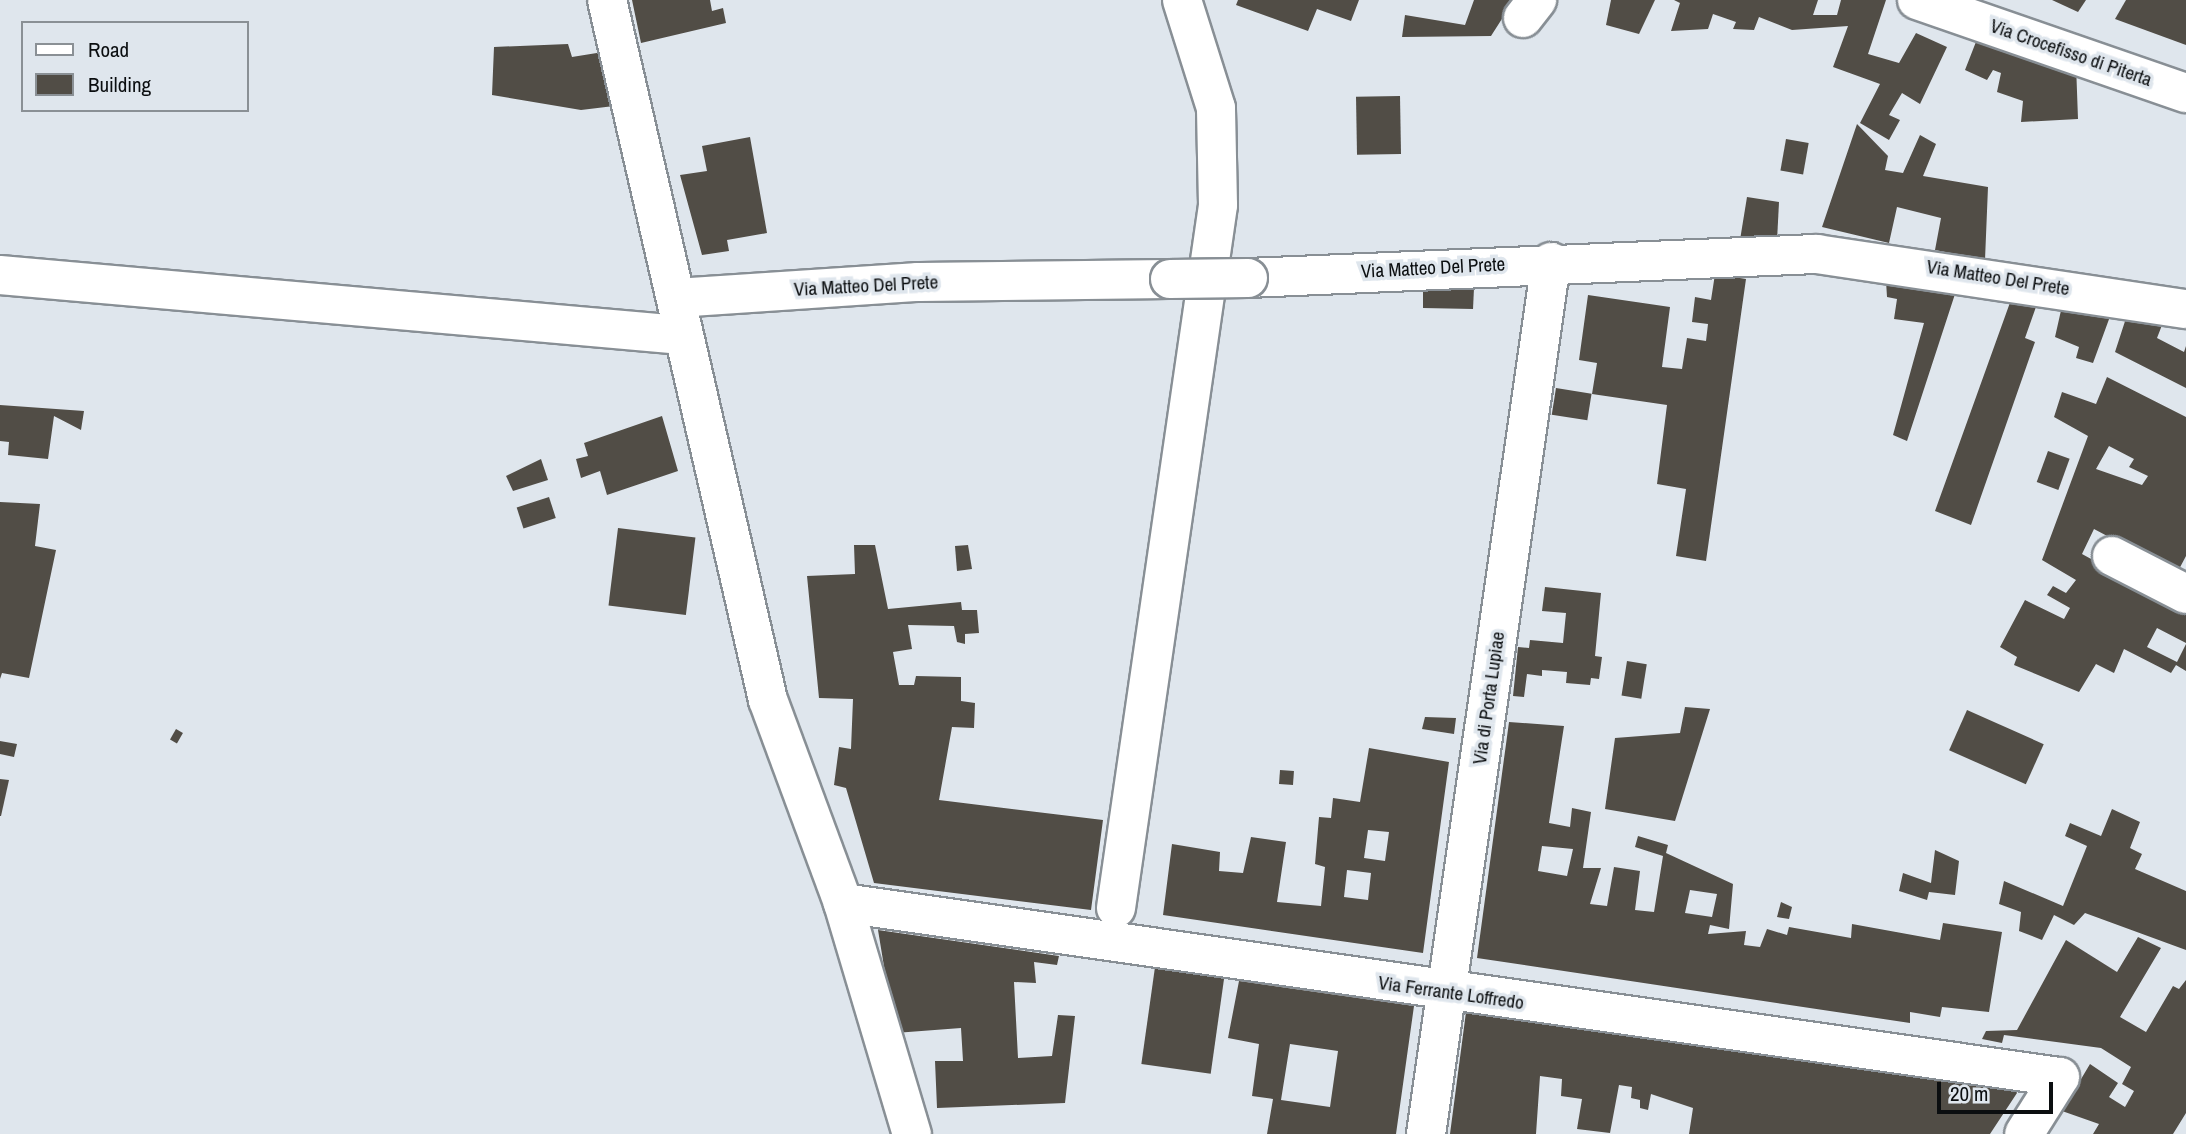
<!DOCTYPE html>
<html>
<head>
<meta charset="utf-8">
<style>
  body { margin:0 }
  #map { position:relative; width:2186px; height:1134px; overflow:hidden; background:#dfe6ed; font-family:"Archivo Narrow",sans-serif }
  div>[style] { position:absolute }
  .building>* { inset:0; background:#514d46; transform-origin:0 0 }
  .roads { filter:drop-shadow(2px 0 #888f95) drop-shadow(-2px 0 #888f95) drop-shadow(0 2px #888f95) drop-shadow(0 -2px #888f95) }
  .minor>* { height:38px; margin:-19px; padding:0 19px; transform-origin:19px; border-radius:19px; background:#fff }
  .tertiary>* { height:38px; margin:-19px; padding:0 19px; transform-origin:19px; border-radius:19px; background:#fff }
  .bridges { filter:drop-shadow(2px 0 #888f95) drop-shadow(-2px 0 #888f95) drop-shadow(0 2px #888f95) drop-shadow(0 -2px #888f95) }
  .minor-bridge>* { height:38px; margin:-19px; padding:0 19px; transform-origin:19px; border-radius:19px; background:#fff }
  span { translate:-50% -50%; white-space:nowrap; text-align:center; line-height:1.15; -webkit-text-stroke:7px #dfe6ed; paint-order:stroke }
  .street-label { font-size:19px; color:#0b0e10 }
  .legend { position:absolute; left:21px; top:21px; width:228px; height:91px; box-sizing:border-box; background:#dfe6ed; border:2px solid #8a9095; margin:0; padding:9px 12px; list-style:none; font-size:21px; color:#0b0e10 }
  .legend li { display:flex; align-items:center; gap:14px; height:35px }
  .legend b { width:35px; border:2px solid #8a9095 }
  .scale { position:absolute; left:1937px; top:1082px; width:116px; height:32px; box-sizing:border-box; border:4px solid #0b0e10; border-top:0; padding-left:9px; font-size:21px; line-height:24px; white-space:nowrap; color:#0b0e10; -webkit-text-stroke:5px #dfe6ed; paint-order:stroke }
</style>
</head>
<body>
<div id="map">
  <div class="building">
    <i style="clip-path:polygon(632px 0,710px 0,712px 11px,723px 8px,726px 23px,641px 43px)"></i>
    <i style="clip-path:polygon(1238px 0,1359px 0,1351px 21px,1317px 9px,1308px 31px,1236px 5px)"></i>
    <i style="clip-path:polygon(1474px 0,1514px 0,1491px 36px,1402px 37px,1405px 15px,1465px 25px)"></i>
    <i style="clip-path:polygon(1611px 0,1655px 0,1639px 34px,1606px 25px)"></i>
    <i style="clip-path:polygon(1674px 0,1818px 0,1813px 15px,1837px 15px,1841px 0,1886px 0,1868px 54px,1899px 63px,1916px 33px,1947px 47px,1920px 104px,1902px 93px,1889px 115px,1900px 120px,1889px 140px,1860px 123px,1880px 84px,1833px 67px,1848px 26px,1792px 30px,1759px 17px,1754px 30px,1733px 29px,1736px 22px,1713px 14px,1708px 29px,1671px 31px,1680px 3px)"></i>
    <i style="clip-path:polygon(2052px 0,2086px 0,2078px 12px)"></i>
    <i style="clip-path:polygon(2126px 0,2186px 0,2186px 45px,2115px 19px)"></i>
    <i style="clip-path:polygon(1981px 29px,2076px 64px,2078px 119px,2021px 122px,2023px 101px,1997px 92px,2001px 73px,1993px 70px,1987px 80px,1965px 70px)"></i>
    <i style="clip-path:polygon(568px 44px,572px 57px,603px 52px,614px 106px,581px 110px,492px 95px,494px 47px)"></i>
    <i style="left:1400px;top:96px;width:58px;height:44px;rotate:89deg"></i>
    <i style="clip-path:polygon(1857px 124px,1888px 156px,1885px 170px,1903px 173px,1920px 135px,1936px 144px,1923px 176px,1988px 187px,1985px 260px,1935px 250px,1941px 218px,1897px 207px,1889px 243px,1822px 227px)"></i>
    <i style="clip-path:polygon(750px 137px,767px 233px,727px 240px,729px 251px,702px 255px,680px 175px,707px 171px,702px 146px)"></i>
    <i style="left:1786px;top:139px;width:23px;height:32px;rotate:10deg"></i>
    <i style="clip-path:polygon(1747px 197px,1779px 202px,1777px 241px,1740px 240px)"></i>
    <i style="clip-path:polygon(1715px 274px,1746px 279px,1706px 561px,1676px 556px,1686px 489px,1657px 484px,1667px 405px,1592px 394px,1597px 363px,1579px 360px,1588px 295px,1670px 307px,1662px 367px,1682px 369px,1687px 338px,1706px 341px,1708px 324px,1692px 322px,1695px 297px,1711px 300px)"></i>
    <i style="clip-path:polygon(1886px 281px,1956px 291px,1907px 441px,1893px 435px,1924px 323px,1894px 319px,1897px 299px,1887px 297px)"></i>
    <i style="clip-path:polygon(1474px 288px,1473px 309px,1423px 308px,1423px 291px)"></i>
    <i style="clip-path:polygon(2012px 297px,2037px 304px,2025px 338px,2035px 342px,1971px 525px,1935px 511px)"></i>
    <i style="clip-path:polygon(2062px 306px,2112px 311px,2093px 363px,2076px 358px,2079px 347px,2055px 337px)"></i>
    <i style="clip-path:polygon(2128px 312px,2164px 320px,2157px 338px,2184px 352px,2186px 346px,2186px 388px,2115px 352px)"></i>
    <i style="clip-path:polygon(evenodd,2107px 377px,2186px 417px,2186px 556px,2177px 573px,2094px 529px,2082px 554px,2186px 611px,2186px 643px,2157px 628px,2147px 647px,2177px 662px,2186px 644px,2186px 671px,2176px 665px,2171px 673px,2124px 649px,2114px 673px,2096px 664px,2079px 692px,2014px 665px,2017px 657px,2000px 647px,2025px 600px,2064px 619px,2070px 608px,2047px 595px,2053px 586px,2066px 593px,2076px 580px,2042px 560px,2088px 436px,2054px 417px,2062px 392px,2096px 404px,2107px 377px,2109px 446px,2134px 459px,2129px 467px,2148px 476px,2142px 485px,2096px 469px,2109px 446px)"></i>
    <i style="left:1556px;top:388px;width:36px;height:27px;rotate:9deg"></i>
    <i style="clip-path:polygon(0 405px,84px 411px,81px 430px,54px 416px,48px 459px,8px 455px,9px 442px,0 441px)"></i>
    <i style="clip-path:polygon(662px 416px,678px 471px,607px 495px,600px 471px,581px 478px,576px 459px,588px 456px,584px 443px)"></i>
    <i style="left:2048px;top:451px;width:23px;height:33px;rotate:20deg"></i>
    <i style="clip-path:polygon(541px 459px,548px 480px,513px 491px,506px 476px)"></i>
    <i style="left:549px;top:497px;width:22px;height:34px;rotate:72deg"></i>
    <i style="clip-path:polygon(0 502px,40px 504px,35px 546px,56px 550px,29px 678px,2px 673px,0 679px)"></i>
    <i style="left:618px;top:528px;width:78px;height:78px;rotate:7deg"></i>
    <i style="clip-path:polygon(854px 545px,875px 545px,888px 609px,961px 602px,962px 610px,977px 610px,979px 633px,965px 634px,965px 644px,957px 642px,954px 626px,908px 625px,912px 649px,893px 652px,899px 685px,914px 685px,916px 676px,961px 677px,961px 701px,975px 703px,974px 728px,952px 727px,939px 800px,1103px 820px,1091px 910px,874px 883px,846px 788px,834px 785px,839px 747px,851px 749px,853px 699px,819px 698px,807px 576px,855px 574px)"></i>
    <i style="clip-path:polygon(968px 545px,972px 569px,957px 571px,955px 546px)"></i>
    <i style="clip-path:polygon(1545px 587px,1601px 593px,1595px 656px,1602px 657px,1599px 679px,1591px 678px,1590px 685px,1566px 683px,1567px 672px,1542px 670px,1542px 676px,1527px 674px,1524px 697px,1513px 696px,1518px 647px,1529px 648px,1530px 640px,1563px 643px,1566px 613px,1542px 611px)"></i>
    <i style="left:1627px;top:661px;width:20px;height:35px;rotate:9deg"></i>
    <i style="clip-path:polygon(1685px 707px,1710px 709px,1675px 821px,1605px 809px,1615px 738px,1680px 733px)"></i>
    <i style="left:1967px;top:710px;width:84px;height:44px;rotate:24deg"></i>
    <i style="clip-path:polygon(1425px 717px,1456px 718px,1454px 734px,1422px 729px)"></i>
    <i style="clip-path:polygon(evenodd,1509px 722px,1564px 726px,1549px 823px,1570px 827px,1572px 808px,1591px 812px,1583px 868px,1601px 868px,1590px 904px,1607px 906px,1614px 867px,1640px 871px,1635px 910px,1654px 912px,1663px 856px,1635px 847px,1638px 836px,1668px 845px,1666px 853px,1733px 884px,1729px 929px,1710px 925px,1708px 934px,1746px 931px,1744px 945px,1760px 947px,1767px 929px,1787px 935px,1789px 927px,1851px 938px,1852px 924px,1940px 940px,1943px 923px,2002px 932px,1989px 1012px,1942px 1007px,1940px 1017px,1910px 1012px,1910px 1023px,1477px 958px,1509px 722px,1542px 846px,1573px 849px,1567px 876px,1538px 871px,1542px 846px,1509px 722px,1690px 890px,1717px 894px,1712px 917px,1685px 913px,1690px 890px)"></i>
    <i style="left:176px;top:729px;width:8px;height:12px;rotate:30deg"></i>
    <i style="clip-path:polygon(0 741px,17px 744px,14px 757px,0 754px)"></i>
    <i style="clip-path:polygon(evenodd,1369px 748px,1449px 762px,1423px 953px,1163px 915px,1172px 844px,1220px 852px,1219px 871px,1243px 873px,1251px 837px,1286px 842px,1277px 902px,1321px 906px,1325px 867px,1315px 864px,1319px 817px,1331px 818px,1333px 798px,1360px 802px,1369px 748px,1368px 830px,1389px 832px,1385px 861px,1364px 858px,1368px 830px,1369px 748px,1347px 870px,1371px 873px,1368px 900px,1344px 897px,1347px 870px)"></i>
    <i style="left:1280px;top:770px;width:14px;height:14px;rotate:4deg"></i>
    <i style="clip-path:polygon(0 779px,9px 780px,1px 816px,0 816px)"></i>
    <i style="clip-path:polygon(2112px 809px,2140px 822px,2130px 848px,2142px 854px,2135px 869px,2186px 891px,2186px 950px,2085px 913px,2074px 925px,2054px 915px,2042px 940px,2019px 931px,2021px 912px,1999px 904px,2004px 881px,2063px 906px,2087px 846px,2065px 836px,2070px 823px,2101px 836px)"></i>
    <i style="clip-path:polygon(1935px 850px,1959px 861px,1955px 895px,1929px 892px,1927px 900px,1899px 891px,1903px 873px,1931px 883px)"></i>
    <i style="clip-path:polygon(1781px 902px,1792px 907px,1789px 919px,1777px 917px)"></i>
    <i style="clip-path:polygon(878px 930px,1059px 956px,1057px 965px,1034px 962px,1036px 983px,1014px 982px,1018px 1058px,1052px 1056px,1058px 1015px,1075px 1016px,1065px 1103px,937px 1108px,935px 1061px,963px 1061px,961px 1028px,895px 1033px)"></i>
    <i style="clip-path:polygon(2138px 937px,2161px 948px,2120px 1017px,2146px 1032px,2173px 986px,2179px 989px,2186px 980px,2186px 1113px,2173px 1134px,2093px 1134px,2099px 1124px,2062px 1111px,2090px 1064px,2118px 1083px,2109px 1097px,2125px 1107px,2134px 1091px,2122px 1084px,2131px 1067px,2101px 1048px,2004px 1035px,2002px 1043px,1982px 1039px,1986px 1031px,2017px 1030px,2066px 940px,2117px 972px)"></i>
    <i style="left:1155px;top:967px;width:70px;height:98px;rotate:8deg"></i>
    <i style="clip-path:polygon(evenodd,1239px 981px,1414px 1006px,1396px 1134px,1267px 1134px,1273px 1099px,1252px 1096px,1259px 1044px,1228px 1038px,1239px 981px,1290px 1044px,1338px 1051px,1330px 1107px,1281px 1100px,1290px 1044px)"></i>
    <i style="clip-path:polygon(1466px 1012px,2014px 1087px,2017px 1093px,1990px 1134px,1689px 1134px,1693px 1108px,1651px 1094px,1648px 1110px,1640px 1108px,1640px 1100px,1631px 1098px,1632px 1087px,1619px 1085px,1610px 1133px,1577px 1129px,1582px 1099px,1561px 1096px,1562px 1079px,1540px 1076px,1536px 1134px,1450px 1134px)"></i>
  </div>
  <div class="roads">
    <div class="minor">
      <i style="left:1917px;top:0;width:285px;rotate:19.1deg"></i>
      <i style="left:1523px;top:18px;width:23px;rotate:-52deg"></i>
      <i style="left:0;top:275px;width:685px;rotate:5.03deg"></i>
      <i style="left:1248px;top:278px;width:570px;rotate:-2.42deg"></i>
      <i style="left:1817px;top:254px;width:373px;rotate:8.5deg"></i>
      <i style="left:676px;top:298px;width:243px;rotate:-3.8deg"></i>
      <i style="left:918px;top:282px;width:252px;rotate:-0.7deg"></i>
      <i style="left:2112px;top:556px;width:83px;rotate:27.2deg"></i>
      <i style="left:843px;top:903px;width:1229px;rotate:8.14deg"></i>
      <i style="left:2060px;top:1077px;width:67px;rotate:122.3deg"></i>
      <i style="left:1116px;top:908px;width:710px;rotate:-81.74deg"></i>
      <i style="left:1218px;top:205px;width:97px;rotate:-91.2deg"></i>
      <i style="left:1216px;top:108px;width:113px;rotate:-107.5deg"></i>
      <i style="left:1426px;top:1134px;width:881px;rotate:-81.84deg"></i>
    </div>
    <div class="tertiary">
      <i style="left:607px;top:0;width:718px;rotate:77.05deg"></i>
      <i style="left:768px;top:700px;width:216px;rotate:69.7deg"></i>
      <i style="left:843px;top:903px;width:241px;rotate:73.4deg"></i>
    </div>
  </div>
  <div class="bridges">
    <div class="minor-bridge">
      <i style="left:1170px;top:279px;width:78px;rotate:-0.7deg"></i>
    </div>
  </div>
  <div class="street-label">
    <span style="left:2071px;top:53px;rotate:19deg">Via Crocefisso di Piterta</span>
    <span style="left:1433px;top:268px;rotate:-3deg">Via Matteo Del Prete</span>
    <span style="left:1998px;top:278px;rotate:9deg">Via Matteo Del Prete</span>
    <span style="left:866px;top:286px;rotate:-3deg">Via Matteo Del Prete</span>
    <span style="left:1489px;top:698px;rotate:-82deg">Via di Porta Lupiae</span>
    <span style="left:1451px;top:993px;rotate:8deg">Via Ferrante Loffredo</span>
  </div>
  <ul class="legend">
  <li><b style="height:9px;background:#fff"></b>Road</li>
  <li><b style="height:19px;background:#514d46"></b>Building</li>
  </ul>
  <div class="scale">20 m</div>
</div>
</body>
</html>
